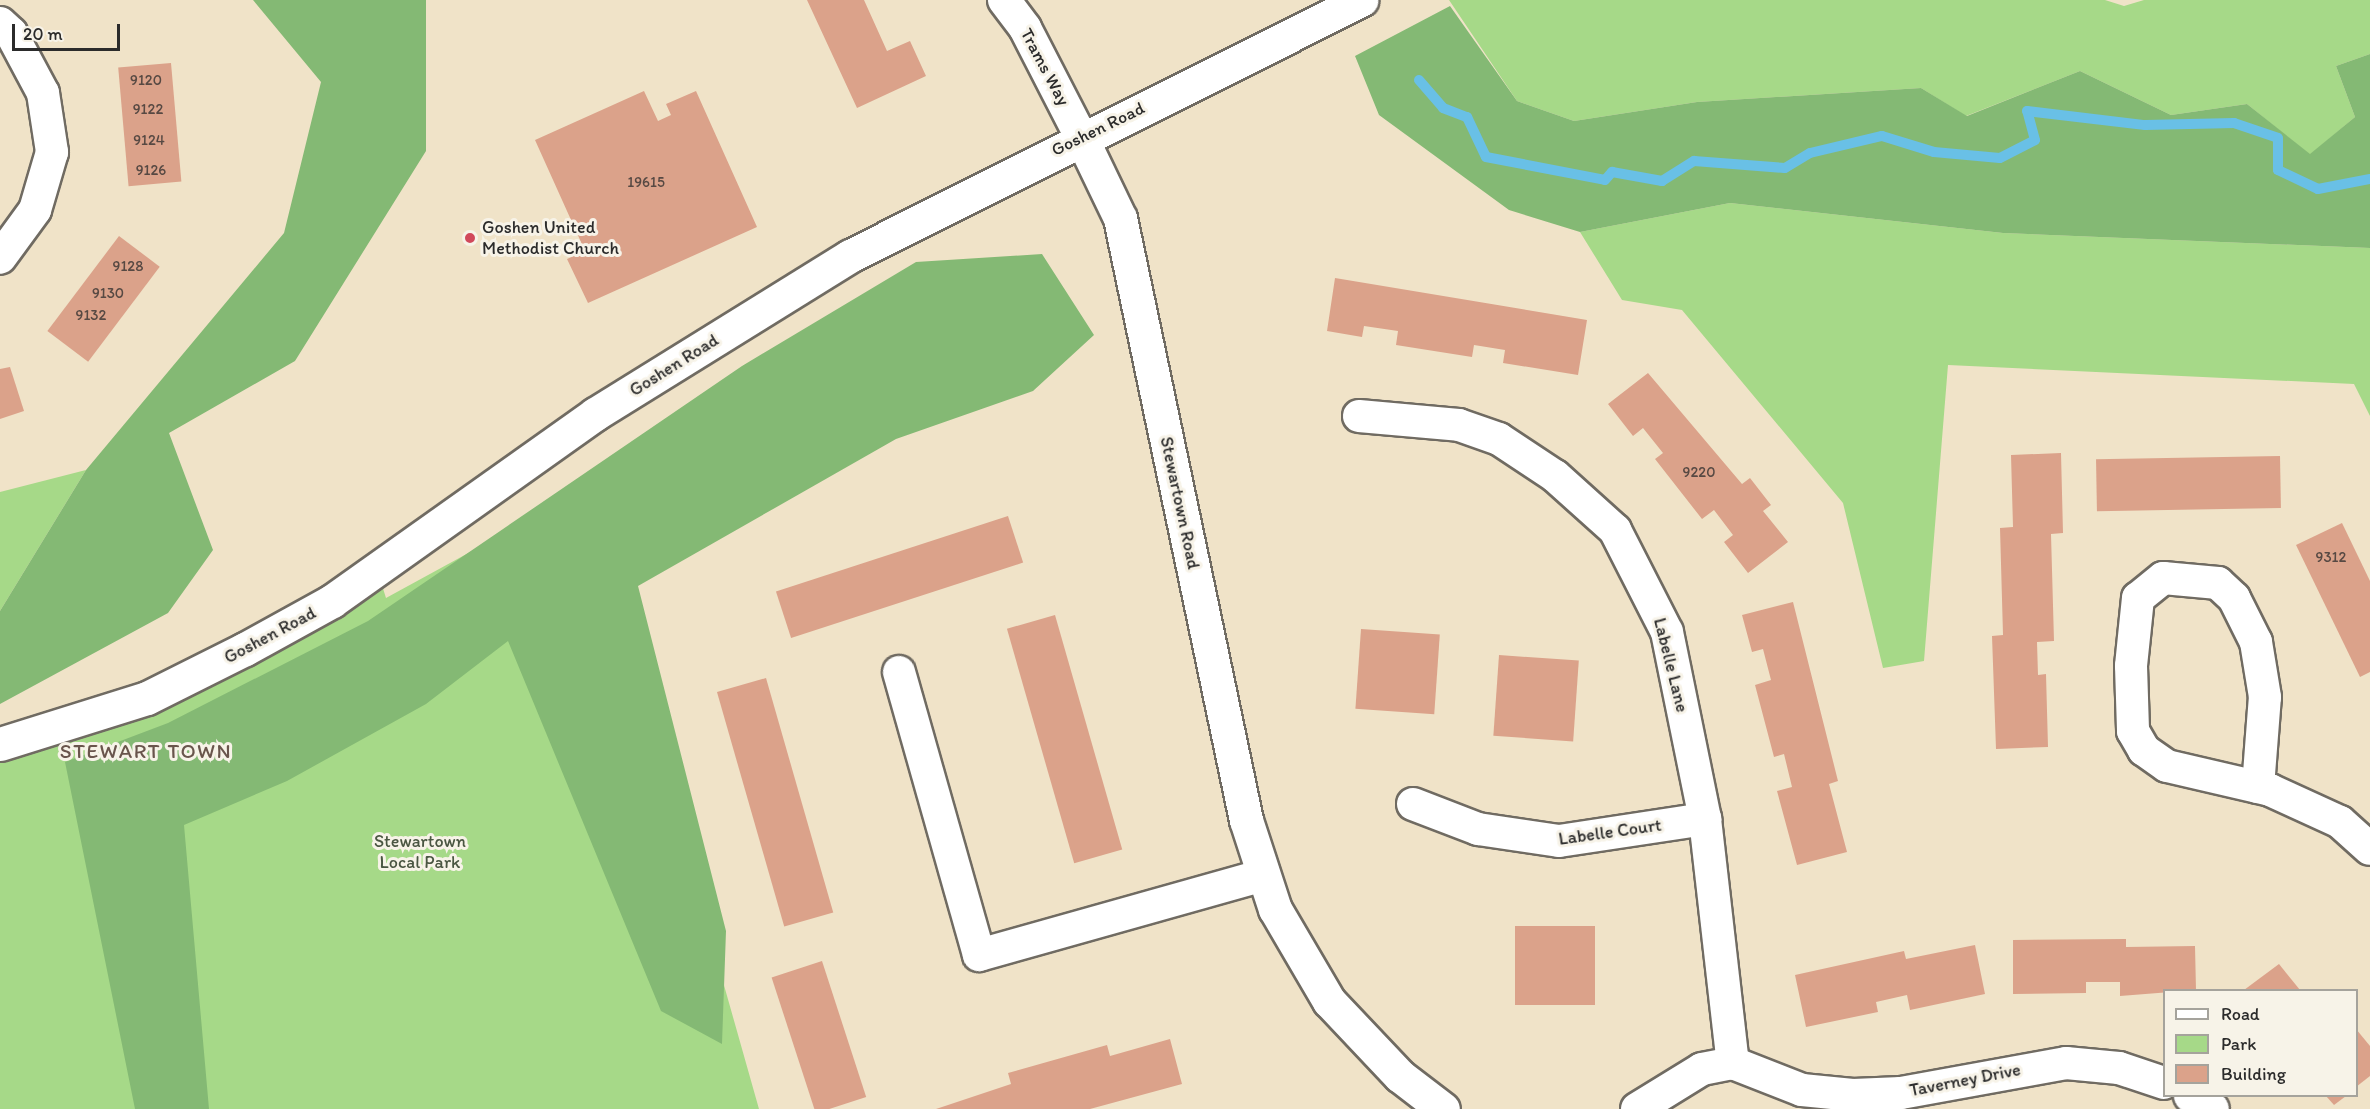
<!DOCTYPE html>
<html>
<head>
<meta charset="utf-8">
<style>
  body { margin:0 }
  #map { position:relative; width:2370px; height:1109px; overflow:hidden; background:#f0e3c8; font-family:Itim,sans-serif }
  div>[style] { position:absolute }
  .green>* { inset:0; background:#a6d988 }
  .forest>* { inset:0; background:#84b974 }
  .stream>* { height:10px; margin:-5px; padding:0 5px; transform-origin:5px; border-radius:5px; background:#69c0e6 }
  .building>* { inset:0; background:#dba28a; transform-origin:0 0 }
  .roads { filter:drop-shadow(2px 0 #706b62) drop-shadow(-2px 0 #706b62) drop-shadow(0 2px #706b62) drop-shadow(0 -2px #706b62) }
  .minor>* { height:32px; margin:-16px; padding:0 16px; transform-origin:16px; border-radius:16px; background:#fff }
  .tertiary>* { height:33px; margin:-16.5px; padding:0 16.5px; transform-origin:16.5px; border-radius:16.5px; background:#fff }
  .dots>* { width:16px; height:16px; translate:-50% -50%; box-sizing:border-box; border:3px solid #f7f3e8; border-radius:50% }
  span { translate:-50% -50%; white-space:nowrap; text-align:center; line-height:1.15; -webkit-text-stroke:6px #f7f3e8; paint-order:stroke }
  .number-label { font-size:15px; color:#574943 }
  .number-label span { -webkit-text-stroke-width:0 }
  .street-label { font-size:18px; color:#2b2b2b }
  .poi-label { font-size:18px; color:#2b2b2b }
  .left { translate:0 -50%; text-align:left }
  .park-label { font-size:18px; color:#4a5642 }
  .quarter-label { font-size:21px; color:#69554c; letter-spacing:1.5px }
  .legend { position:absolute; left:2163px; top:989px; width:195px; height:108px; box-sizing:border-box; background:#f7f3e8; border:2px solid #a5a39c; margin:0; padding:8px 10px; list-style:none; font-size:18px; color:#2b2b2b }
  .legend li { display:flex; align-items:center; gap:12px; height:30px }
  .legend b { width:30px; border:2px solid #a5a39c }
  .scale { position:absolute; left:12px; top:24px; width:108px; height:27px; box-sizing:border-box; border:3px solid #2b2b2b; border-top:0; padding-left:8px; font-size:18px; line-height:21px; white-space:nowrap; color:#2b2b2b; -webkit-text-stroke:4px #f7f3e8; paint-order:stroke }
</style>
</head>
<body>
<div id="map">
  <div class="green">
    <i style="clip-path:polygon(1449px 0,2105px 0,2124px 6px,2144px 0,2370px 0,2370px 54px,2336px 66px,2355px 117px,2310px 155px,2247px 104px,2171px 115px,2080px 71px,1966px 116px,1921px 88px,1697px 102px,1574px 121px,1517px 101px)"></i>
    <i style="clip-path:polygon(1730px 203px,2003px 233px,2370px 248px,2370px 416px,2354px 384px,1948px 365px,1924px 661px,1883px 668px,1843px 503px,1682px 310px,1622px 300px,1580px 232px)"></i>
    <i style="clip-path:polygon(86px 470px,0 611px,0 492px)"></i>
    <i style="clip-path:polygon(584px 490px,759px 1109px,0 1109px,0 749px,380px 579px,386px 598px)"></i>
  </div>
  <div class="forest">
    <i style="clip-path:polygon(253px 0,426px 0,426px 151px,295px 361px,169px 433px,213px 550px,168px 613px,0 704px,0 611px,86px 470px,284px 233px,321px 82px)"></i>
    <i style="clip-path:polygon(1450px 6px,1517px 101px,1574px 121px,1697px 102px,1921px 88px,1967px 116px,2080px 71px,2171px 115px,2247px 104px,2310px 154px,2355px 117px,2336px 66px,2370px 54px,2370px 248px,2003px 233px,1730px 203px,1580px 232px,1509px 210px,1379px 115px,1355px 56px)"></i>
    <i style="clip-path:polygon(1042px 254px,1094px 335px,1033px 391px,896px 439px,638px 586px,726px 931px,722px 1044px,661px 1011px,508px 641px,426px 704px,287px 781px,184px 825px,209px 1109px,135px 1109px,65px 762px,168px 723px,368px 621px,742px 366px,916px 262px)"></i>
  </div>
  <div class="stream">
    <i style="left:1419px;top:80px;width:37px;rotate:49deg"></i>
    <i style="left:1443px;top:108px;width:26px;rotate:21deg"></i>
    <i style="left:1467px;top:117px;width:44px;rotate:64.6deg"></i>
    <i style="left:1486px;top:157px;width:121px;rotate:10.9deg"></i>
    <i style="left:1605px;top:180px;width:11px;rotate:-49deg"></i>
    <i style="left:1612px;top:172px;width:51px;rotate:10.2deg"></i>
    <i style="left:1662px;top:181px;width:38px;rotate:-32deg"></i>
    <i style="left:1694px;top:161px;width:91px;rotate:4.4deg"></i>
    <i style="left:1785px;top:168px;width:29px;rotate:-31deg"></i>
    <i style="left:1810px;top:153px;width:74px;rotate:-13.3deg"></i>
    <i style="left:1882px;top:136px;width:54px;rotate:17.1deg"></i>
    <i style="left:1934px;top:152px;width:66px;rotate:5.2deg"></i>
    <i style="left:2000px;top:158px;width:39px;rotate:-27deg"></i>
    <i style="left:2035px;top:140px;width:30px;rotate:-105deg"></i>
    <i style="left:2027px;top:111px;width:119px;rotate:6.8deg"></i>
    <i style="left:2145px;top:125px;width:89px;rotate:-1.3deg"></i>
    <i style="left:2234px;top:123px;width:46px;rotate:18.8deg"></i>
    <i style="left:2278px;top:138px;width:32px;rotate:90deg"></i>
    <i style="left:2278px;top:170px;width:44px;rotate:25.4deg"></i>
    <i style="left:2318px;top:189px;width:53px;rotate:-10.9deg"></i>
  </div>
  <div class="building">
    <i style="clip-path:polygon(807px 0,864px 0,887px 51px,910px 41px,926px 76px,857px 108px)"></i>
    <i style="left:171px;top:63px;width:119px;height:53px;rotate:85deg"></i>
    <i style="clip-path:polygon(644px 91px,658px 121px,671px 115px,666px 104px,696px 91px,757px 227px,588px 303px,567px 259px,585px 251px,535px 140px)"></i>
    <i style="left:119px;top:236px;width:51px;height:119px;rotate:37deg"></i>
    <i style="clip-path:polygon(1335px 278px,1587px 320px,1578px 375px,1503px 363px,1505px 350px,1474px 345px,1472px 357px,1396px 345px,1398px 331px,1364px 326px,1362px 337px,1327px 331px)"></i>
    <i style="clip-path:polygon(10px 367px,24px 411px,0 419px,0 369px)"></i>
    <i style="clip-path:polygon(1648px 373px,1742px 484px,1750px 478px,1771px 505px,1763px 511px,1788px 542px,1748px 573px,1724px 542px,1733px 535px,1714px 510px,1702px 519px,1655px 459px,1663px 453px,1643px 428px,1633px 436px,1608px 404px)"></i>
    <i style="clip-path:polygon(2061px 453px,2063px 533px,2051px 534px,2054px 641px,2037px 642px,2038px 675px,2046px 674px,2048px 747px,1996px 749px,1992px 636px,2003px 635px,2000px 528px,2013px 527px,2011px 455px)"></i>
    <i style="left:2280px;top:456px;width:52px;height:184px;rotate:89deg"></i>
    <i style="left:1008px;top:516px;width:49px;height:244px;rotate:72deg"></i>
    <i style="clip-path:polygon(2342px 523px,2370px 581px,2370px 672px,2360px 677px,2296px 545px)"></i>
    <i style="clip-path:polygon(1793px 602px,1838px 781px,1829px 784px,1847px 852px,1797px 865px,1777px 791px,1792px 787px,1784px 754px,1774px 757px,1755px 685px,1771px 680px,1763px 649px,1752px 652px,1742px 615px)"></i>
    <i style="left:1055px;top:615px;width:244px;height:50px;rotate:74deg"></i>
    <i style="left:1361px;top:629px;width:79px;height:80px;rotate:4deg"></i>
    <i style="left:1499px;top:655px;width:80px;height:81px;rotate:4deg"></i>
    <i style="left:766px;top:678px;width:244px;height:51px;rotate:74deg"></i>
    <i style="left:1515px;top:926px;width:80px;height:79px"></i>
    <i style="clip-path:polygon(2126px 939px,2126px 947px,2195px 946px,2196px 990px,2120px 996px,2120px 982px,2086px 982px,2086px 993px,2013px 994px,2013px 940px)"></i>
    <i style="clip-path:polygon(1975px 945px,1985px 994px,1910px 1010px,1907px 995px,1876px 1002px,1878px 1012px,1806px 1027px,1795px 975px,1904px 951px,1906px 959px)"></i>
    <i style="left:822px;top:961px;width:143px;height:53px;rotate:72deg"></i>
    <i style="clip-path:polygon(2279px 964px,2300px 990px,2244px 990px)"></i>
    <i style="clip-path:polygon(2356px 1029px,2370px 1046px,2370px 1076px,2356px 1087px)"></i>
    <i style="clip-path:polygon(1170px 1039px,1182px 1084px,1090px 1109px,936px 1109px,1011px 1084px,1008px 1073px,1107px 1045px,1110px 1056px)"></i>
    <i style="clip-path:polygon(2326px 1096px,2346px 1096px,2334px 1105px)"></i>
  </div>
  <div class="roads">
    <div class="minor">
      <i style="left:1004px;top:0;width:35px;rotate:53deg"></i>
      <i style="left:1025px;top:28px;width:123px;rotate:62.8deg"></i>
      <i style="left:0;top:23px;width:15px;rotate:42deg"></i>
      <i style="left:11px;top:33px;width:68px;rotate:61.9deg"></i>
      <i style="left:43px;top:93px;width:60px;rotate:81.3deg"></i>
      <i style="left:52px;top:152px;width:60px;rotate:106.3deg"></i>
      <i style="left:35px;top:210px;width:59px;rotate:126.1deg"></i>
      <i style="left:1359px;top:416px;width:100px;rotate:5.1deg"></i>
      <i style="left:1459px;top:425px;width:42px;rotate:19.3deg"></i>
      <i style="left:1499px;top:439px;width:67px;rotate:33.5deg"></i>
      <i style="left:1555px;top:476px;width:81px;rotate:42deg"></i>
      <i style="left:1615px;top:530px;width:114px;rotate:63deg"></i>
      <i style="left:1667px;top:632px;width:191px;rotate:78.5deg"></i>
      <i style="left:1705px;top:819px;width:246px;rotate:83.5deg"></i>
      <i style="left:899px;top:672px;width:294px;rotate:74.2deg"></i>
      <i style="left:979px;top:955px;width:296px;rotate:-15.7deg"></i>
      <i style="left:2258px;top:787px;width:90px;rotate:-85.6deg"></i>
      <i style="left:2265px;top:697px;width:56px;rotate:-99.3deg"></i>
      <i style="left:2256px;top:642px;width:49px;rotate:-116.6deg"></i>
      <i style="left:2234px;top:598px;width:22px;rotate:-137deg"></i>
      <i style="left:2218px;top:583px;width:55px;rotate:-174.8deg"></i>
      <i style="left:2163px;top:578px;width:32px;rotate:141deg"></i>
      <i style="left:2138px;top:598px;width:68px;rotate:95.9deg"></i>
      <i style="left:2131px;top:666px;width:65px;rotate:88.2deg"></i>
      <i style="left:2133px;top:731px;width:22px;rotate:60deg"></i>
      <i style="left:2144px;top:750px;width:28px;rotate:35deg"></i>
      <i style="left:2167px;top:766px;width:106px;rotate:13.1deg"></i>
      <i style="left:2270px;top:790px;width:77px;rotate:24.6deg"></i>
      <i style="left:2340px;top:822px;width:40px;rotate:42deg"></i>
      <i style="left:1413px;top:804px;width:70px;rotate:21deg"></i>
      <i style="left:1478px;top:829px;width:82px;rotate:8.4deg"></i>
      <i style="left:1559px;top:841px;width:148px;rotate:-8.6deg"></i>
      <i style="left:2190px;top:1096px;width:26px;rotate:29deg"></i>
      <i style="left:1637px;top:1109px;width:76px;rotate:-31.6deg"></i>
      <i style="left:1702px;top:1069px;width:32px;rotate:-11deg"></i>
      <i style="left:1733px;top:1063px;width:74px;rotate:21.4deg"></i>
      <i style="left:1802px;top:1090px;width:51px;rotate:5.6deg"></i>
      <i style="left:1853px;top:1095px;width:48px;rotate:-2.4deg"></i>
      <i style="left:1901px;top:1093px;width:168px;rotate:-10.3deg"></i>
      <i style="left:2066px;top:1063px;width:53px;rotate:5.4deg"></i>
      <i style="left:2119px;top:1068px;width:47px;rotate:18.4deg"></i>
    </div>
    <div class="tertiary">
      <i style="left:1081px;top:137px;width:90px;rotate:64.3deg"></i>
      <i style="left:1120px;top:218px;width:615px;rotate:78.18deg"></i>
      <i style="left:1246px;top:820px;width:94px;rotate:72deg"></i>
      <i style="left:1275px;top:909px;width:107px;rotate:59.6deg"></i>
      <i style="left:1329px;top:1001px;width:103px;rotate:46.6deg"></i>
      <i style="left:1400px;top:1076px;width:54px;rotate:37.5deg"></i>
      <i style="left:0;top:744px;width:154px;rotate:-17.4deg"></i>
      <i style="left:147px;top:698px;width:110px;rotate:-26.6deg"></i>
      <i style="left:245px;top:649px;width:99px;rotate:-28.9deg"></i>
      <i style="left:332px;top:601px;width:323px;rotate:-35.4deg"></i>
      <i style="left:595px;top:414px;width:300px;rotate:-31.8deg"></i>
      <i style="left:850px;top:256px;width:572px;rotate:-26.61deg"></i>
    </div>
  </div>
  <div class="dots">
    <i style="left:470px;top:238px;background:#d1495b"></i>
  </div>
  <div class="number-label">
    <span style="left:146px;top:81px">9120</span>
    <span style="left:148px;top:110px">9122</span>
    <span style="left:149px;top:141px">9124</span>
    <span style="left:151px;top:171px">9126</span>
    <span style="left:646px;top:183px">19615</span>
    <span style="left:128px;top:267px">9128</span>
    <span style="left:108px;top:294px">9130</span>
    <span style="left:91px;top:316px">9132</span>
    <span style="left:1699px;top:473px">9220</span>
    <span style="left:2331px;top:558px">9312</span>
  </div>
  <div class="street-label">
    <span style="left:1045px;top:67px;rotate:62deg">Trams Way</span>
    <span style="left:1098px;top:129px;rotate:-26deg">Goshen Road</span>
    <span style="left:674px;top:365px;rotate:-32deg">Goshen Road</span>
    <span style="left:1180px;top:503px;rotate:78deg">Stewartown Road</span>
    <span style="left:270px;top:635px;rotate:-28deg">Goshen Road</span>
    <span style="left:1671px;top:665px;rotate:76deg">Labelle Lane</span>
    <span style="left:1610px;top:832px;rotate:-8deg">Labelle Court</span>
    <span style="left:1965px;top:1080px;rotate:-11deg">Taverney Drive</span>
  </div>
  <div class="poi-label">
    <span class="left" style="left:482px;top:238px">Goshen United<br>Methodist Church</span>
  </div>
  <div class="park-label">
    <span style="left:420px;top:852px">Stewartown<br>Local Park</span>
  </div>
  <div class="quarter-label">
    <span style="left:146px;top:751px">STEWART TOWN</span>
  </div>
  <ul class="legend">
  <li><b style="height:8px;background:#fff"></b>Road</li>
  <li><b style="height:16px;background:#a6d988"></b>Park</li>
  <li><b style="height:16px;background:#dba28a"></b>Building</li>
  </ul>
  <div class="scale">20 m</div>
</div>
</body>
</html>
